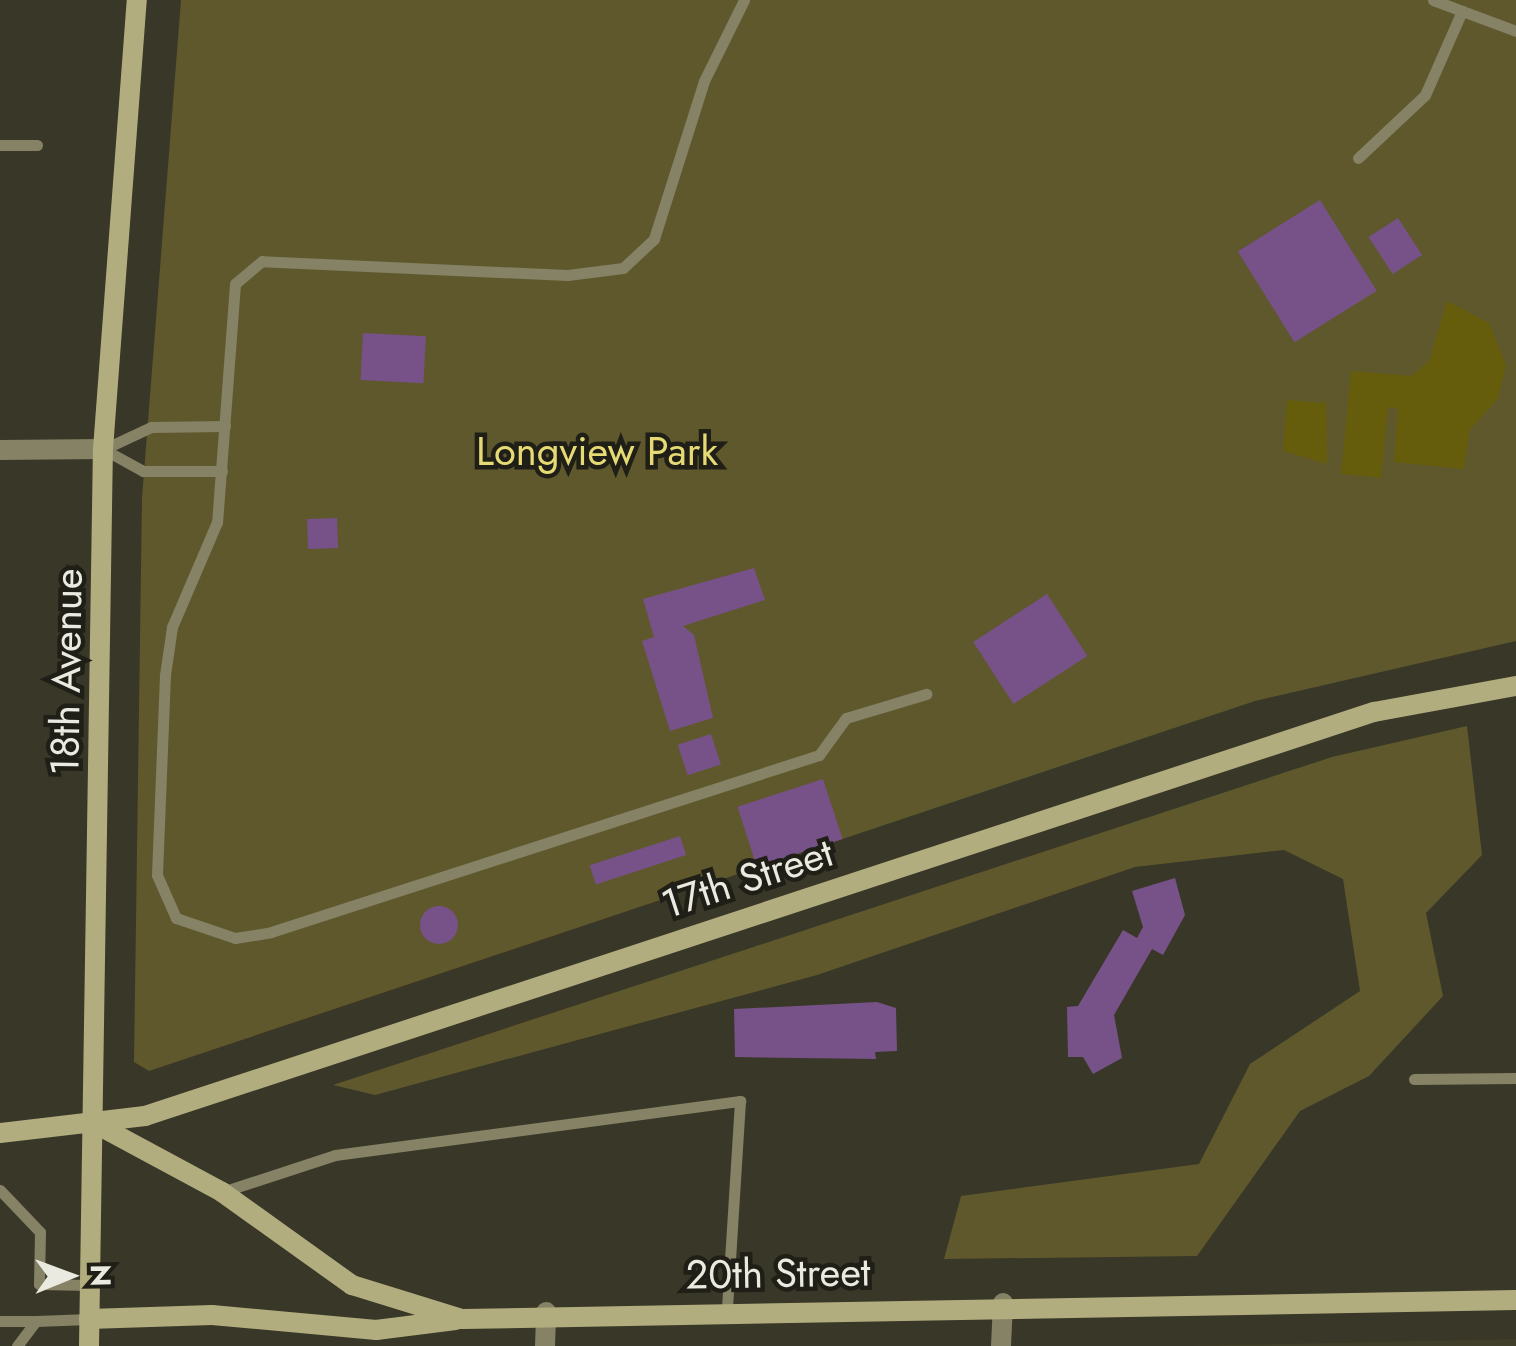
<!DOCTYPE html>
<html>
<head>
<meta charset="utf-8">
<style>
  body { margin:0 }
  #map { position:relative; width:1516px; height:1346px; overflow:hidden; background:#393728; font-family:Jost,sans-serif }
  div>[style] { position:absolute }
  .built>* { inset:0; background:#413f29 }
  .green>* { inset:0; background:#5e582c }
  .water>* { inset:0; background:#665d0c }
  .building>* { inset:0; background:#775288; transform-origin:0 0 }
  .round { border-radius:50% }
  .lane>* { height:11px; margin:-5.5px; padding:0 5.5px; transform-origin:5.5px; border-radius:5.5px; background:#858265 }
  .street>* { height:20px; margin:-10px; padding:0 10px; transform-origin:10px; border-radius:10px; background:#858265 }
  .secondary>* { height:20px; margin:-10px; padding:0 10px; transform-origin:10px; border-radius:10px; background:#b2ad7e }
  span { translate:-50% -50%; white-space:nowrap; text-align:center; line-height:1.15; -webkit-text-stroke:9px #1f1e17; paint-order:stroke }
  .park-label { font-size:40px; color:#e6da74 }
  .street-label { font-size:40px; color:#ebeae0 }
  .north { position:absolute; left:20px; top:1226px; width:100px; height:100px; -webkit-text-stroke:8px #1f1e17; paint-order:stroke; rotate:89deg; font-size:28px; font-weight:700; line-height:40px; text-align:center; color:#ebeae0 }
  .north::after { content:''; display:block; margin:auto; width:35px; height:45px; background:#ebeae0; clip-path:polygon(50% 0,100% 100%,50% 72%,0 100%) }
</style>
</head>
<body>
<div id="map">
  <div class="built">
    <i style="clip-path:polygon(1516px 1339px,1516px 1346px,1183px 1346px)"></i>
  </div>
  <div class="green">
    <i style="clip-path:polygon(181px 0,1516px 0,1516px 641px,1255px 701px,149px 1071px,134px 1062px,142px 498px)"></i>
    <i style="clip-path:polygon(1467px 726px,1482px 855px,1426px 913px,1443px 996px,1369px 1076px,1300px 1111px,1197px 1256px,944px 1259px,961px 1196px,1199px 1164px,1250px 1064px,1360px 991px,1343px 879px,1284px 850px,1135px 867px,817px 975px,375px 1095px,333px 1085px,1332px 757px)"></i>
  </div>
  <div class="water">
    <i style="clip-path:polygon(1447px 301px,1489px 323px,1506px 365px,1498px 399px,1470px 429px,1464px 469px,1394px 462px,1398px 409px,1388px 407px,1381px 478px,1341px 474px,1351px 371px,1412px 376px,1429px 361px)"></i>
    <i style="clip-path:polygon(1326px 394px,1327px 464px,1283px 451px,1287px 400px,1325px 403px)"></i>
  </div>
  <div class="building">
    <i style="left:1320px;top:200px;width:107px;height:97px;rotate:58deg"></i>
    <i style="left:1398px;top:218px;width:44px;height:35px;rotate:57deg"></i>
    <i style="left:363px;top:333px;width:63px;height:47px;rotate:3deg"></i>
    <i style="left:337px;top:518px;width:30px;height:30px;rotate:88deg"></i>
    <i style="clip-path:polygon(754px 568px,765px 600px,683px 626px,694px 635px,713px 718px,670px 731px,642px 641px,654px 637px,643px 599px)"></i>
    <i style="left:1047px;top:594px;width:74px;height:88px;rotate:57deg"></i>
    <i style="left:711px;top:734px;width:32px;height:35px;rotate:72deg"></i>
    <i style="left:823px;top:779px;width:63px;height:90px;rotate:72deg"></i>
    <i style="left:680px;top:836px;width:20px;height:95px;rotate:72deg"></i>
    <i style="clip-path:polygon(1175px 878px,1185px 915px,1163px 955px,1152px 949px,1114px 1015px,1122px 1058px,1093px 1074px,1083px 1057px,1068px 1057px,1067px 1007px,1078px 1006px,1123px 930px,1137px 938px,1143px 927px,1132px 891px)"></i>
    <i class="round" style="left:420px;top:906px;width:38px;height:38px"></i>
    <i style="clip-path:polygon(877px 1002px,896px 1008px,897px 1051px,875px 1052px,876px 1059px,735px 1057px,734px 1009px)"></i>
  </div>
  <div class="lane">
    <i style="left:744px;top:0;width:90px;rotate:116.3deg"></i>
    <i style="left:704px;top:81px;width:166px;rotate:107.6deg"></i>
    <i style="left:654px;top:239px;width:42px;rotate:136.9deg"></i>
    <i style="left:623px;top:268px;width:56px;rotate:172.9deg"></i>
    <i style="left:567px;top:275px;width:305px;rotate:-177.4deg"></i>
    <i style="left:262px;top:261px;width:35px;rotate:140deg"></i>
    <i style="left:235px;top:284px;width:239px;rotate:94.3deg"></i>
    <i style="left:217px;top:522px;width:114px;rotate:113.2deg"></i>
    <i style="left:172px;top:627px;width:49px;rotate:98.3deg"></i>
    <i style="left:165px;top:675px;width:200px;rotate:92.3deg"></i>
    <i style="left:157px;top:875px;width:47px;rotate:66.2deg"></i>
    <i style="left:176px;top:918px;width:62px;rotate:18.7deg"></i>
    <i style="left:235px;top:938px;width:36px;rotate:-9deg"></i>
    <i style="left:271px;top:932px;width:576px;rotate:-17.9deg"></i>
    <i style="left:819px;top:755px;width:46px;rotate:-53.9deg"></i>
    <i style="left:846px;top:718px;width:84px;rotate:-16.7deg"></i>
    <i style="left:1433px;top:0;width:89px;rotate:20.5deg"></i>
    <i style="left:0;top:145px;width:37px"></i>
    <i style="left:1358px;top:158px;width:92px;rotate:-43.2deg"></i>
    <i style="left:1425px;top:95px;width:92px;rotate:-66.2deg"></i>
    <i style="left:103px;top:449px;width:46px;rotate:28.8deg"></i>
    <i style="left:143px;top:471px;width:79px"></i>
    <i style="left:104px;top:449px;width:52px;rotate:-25.1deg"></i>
    <i style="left:151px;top:427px;width:74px;rotate:-0.8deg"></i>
    <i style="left:1414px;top:1079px;width:102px;rotate:-0.6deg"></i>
    <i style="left:0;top:1190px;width:58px;rotate:46.4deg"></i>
    <i style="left:40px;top:1232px;width:52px;rotate:91.1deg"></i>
    <i style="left:39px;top:1284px;width:50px;rotate:1.1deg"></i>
    <i style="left:222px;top:1192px;width:119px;rotate:-18.1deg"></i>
    <i style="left:335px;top:1155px;width:409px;rotate:-7.6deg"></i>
    <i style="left:740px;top:1101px;width:208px;rotate:93.6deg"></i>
    <i style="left:0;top:1321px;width:36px"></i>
    <i style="left:17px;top:1346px;width:31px;rotate:-53deg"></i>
    <i style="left:36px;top:1321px;width:53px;rotate:-2.2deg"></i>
  </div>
  <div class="street">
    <i style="left:0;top:450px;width:103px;rotate:-0.6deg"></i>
    <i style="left:545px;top:1346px;width:34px;rotate:-88deg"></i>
    <i style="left:1001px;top:1346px;width:43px;rotate:-87.3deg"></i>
  </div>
  <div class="secondary">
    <i style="left:94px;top:1123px;width:145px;rotate:28.3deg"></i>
    <i style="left:222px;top:1192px;width:160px;rotate:35.6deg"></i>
    <i style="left:352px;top:1285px;width:115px;rotate:17.2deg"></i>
    <i style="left:462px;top:1319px;width:1054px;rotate:-1.03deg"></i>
    <i style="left:0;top:1133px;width:146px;rotate:-6.7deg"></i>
    <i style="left:145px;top:1116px;width:1294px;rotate:-18.2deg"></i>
    <i style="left:1374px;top:712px;width:144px;rotate:-10.4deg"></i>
    <i style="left:89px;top:1319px;width:123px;rotate:-1.9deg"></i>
    <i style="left:212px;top:1315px;width:165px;rotate:5.2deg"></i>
    <i style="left:376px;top:1330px;width:80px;rotate:-7.2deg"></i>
    <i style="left:89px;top:1346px;width:897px;rotate:-89.11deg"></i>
    <i style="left:103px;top:449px;width:450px;rotate:-85.7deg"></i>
  </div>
  <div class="park-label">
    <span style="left:597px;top:451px">Longview Park</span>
  </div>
  <div class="street-label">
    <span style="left:66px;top:672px;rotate:-89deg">18th Avenue</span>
    <span style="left:747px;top:878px;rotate:-18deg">17th Street</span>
    <span style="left:778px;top:1273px;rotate:-1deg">20th Street</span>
  </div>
  <div class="north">N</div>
</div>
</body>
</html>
